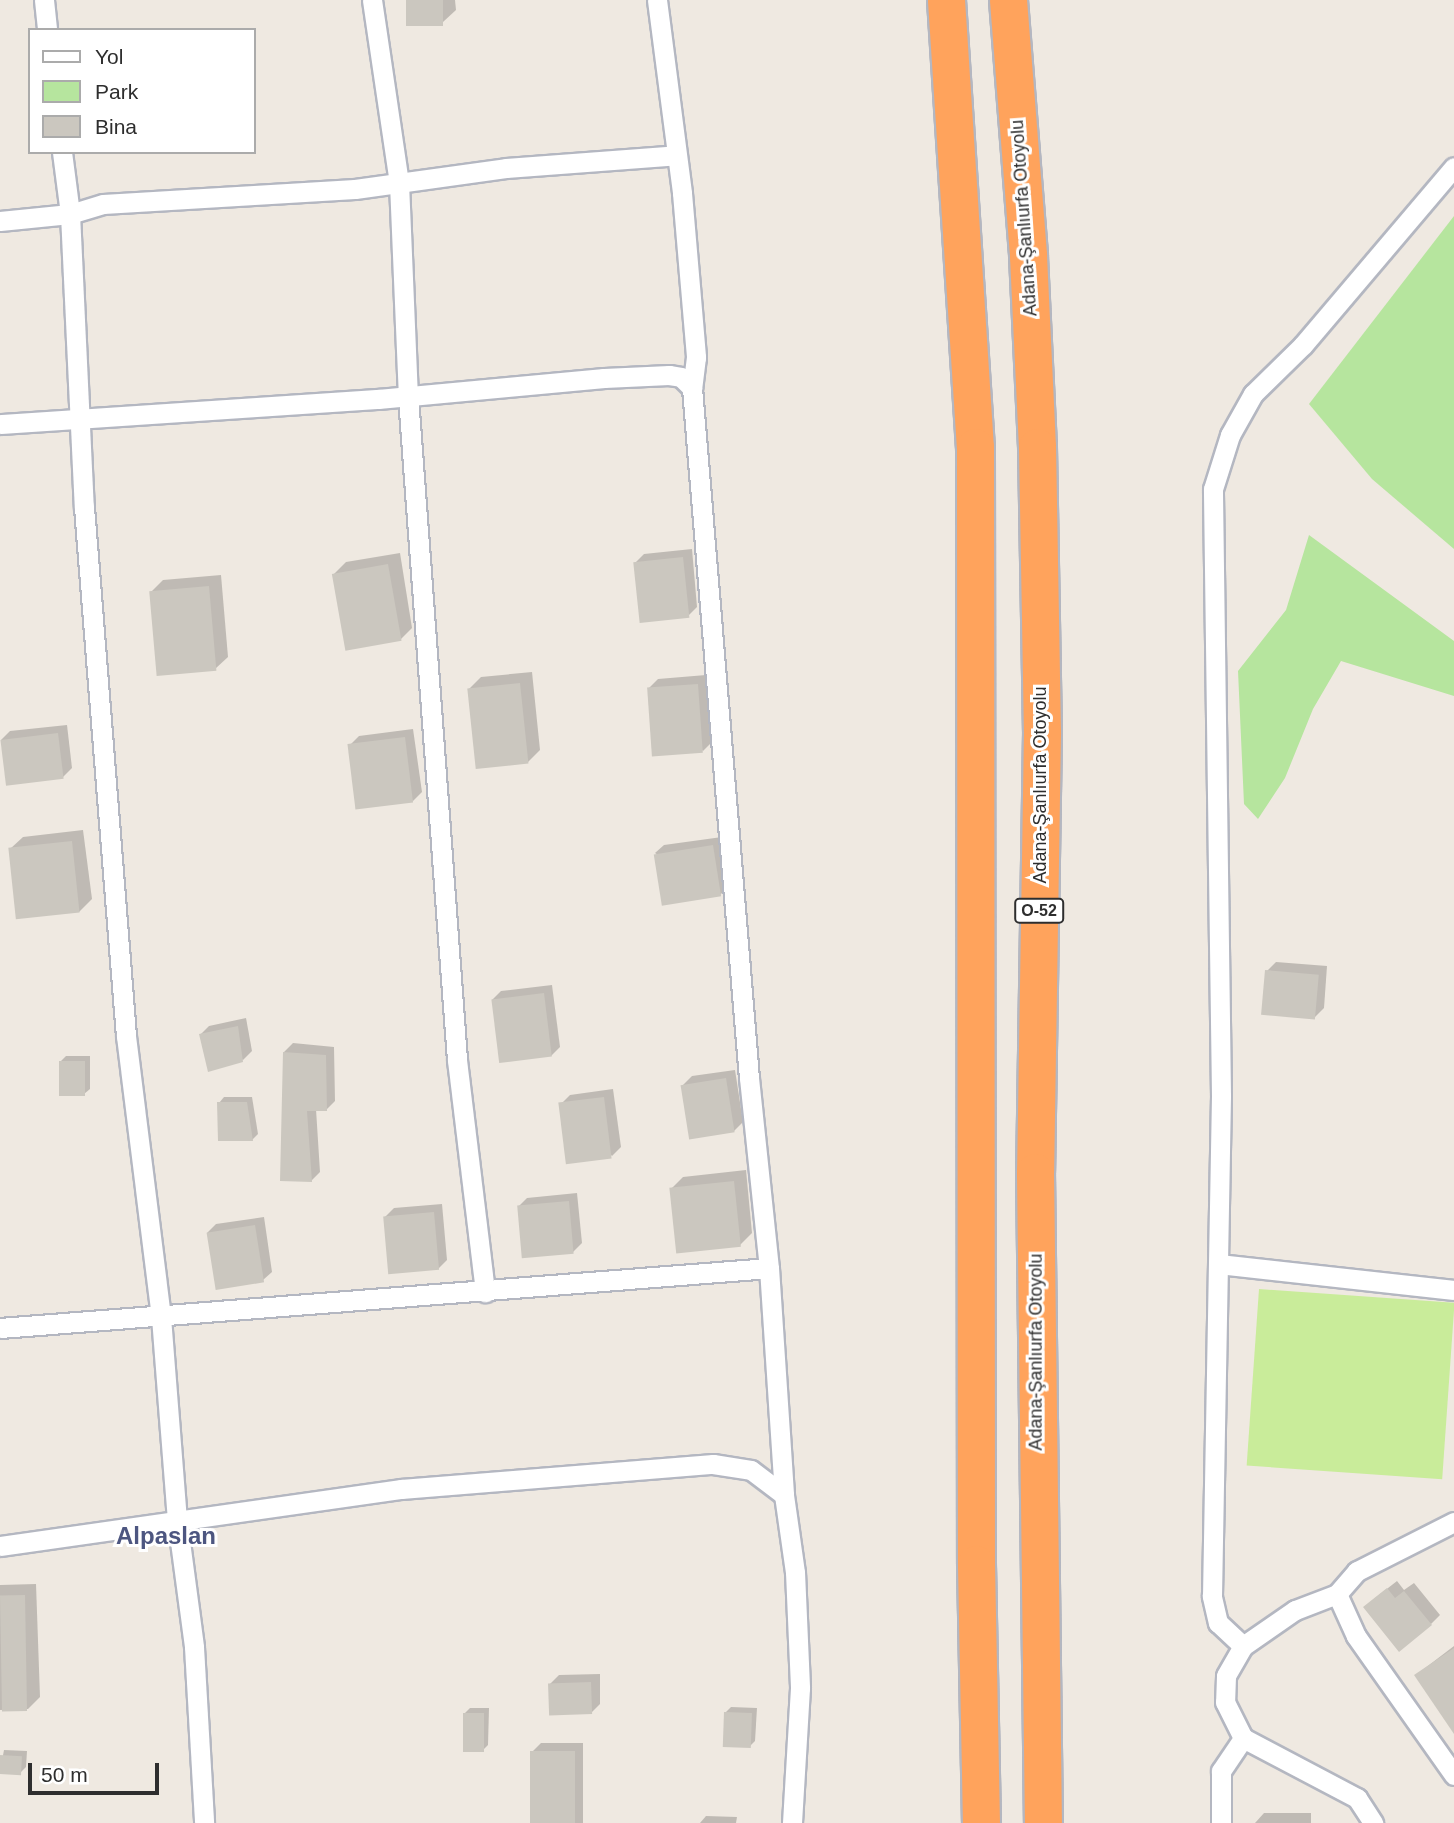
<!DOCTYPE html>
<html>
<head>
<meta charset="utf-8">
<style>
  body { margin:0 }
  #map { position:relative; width:1454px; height:1823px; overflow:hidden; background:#efe9e1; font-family:Arial,sans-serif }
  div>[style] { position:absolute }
  .green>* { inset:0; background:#b6e59e }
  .pitch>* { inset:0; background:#c9ec9a; transform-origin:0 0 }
  .shadow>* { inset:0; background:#0003 }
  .building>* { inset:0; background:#cbc7bf; transform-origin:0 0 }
  .roads { filter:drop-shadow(2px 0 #b4b7c1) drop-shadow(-2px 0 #b4b7c1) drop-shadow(0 2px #b4b7c1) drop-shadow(0 -2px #b4b7c1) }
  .minor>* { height:19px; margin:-9.5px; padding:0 9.5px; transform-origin:9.5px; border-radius:9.5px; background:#fff }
  .motorway>* { height:37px; margin:-18.5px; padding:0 18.5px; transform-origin:18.5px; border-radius:18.5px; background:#ffa35c }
  span { translate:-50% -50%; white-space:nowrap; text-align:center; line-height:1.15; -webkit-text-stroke:6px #fff; paint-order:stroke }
  .shield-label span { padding:2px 5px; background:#fff; border:2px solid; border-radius:5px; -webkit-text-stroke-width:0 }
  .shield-label { font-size:16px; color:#2e2e2e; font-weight:700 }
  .street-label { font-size:18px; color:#2e2e2e }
  .district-label { font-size:24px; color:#4d5680; font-weight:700 }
  .legend { position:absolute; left:28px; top:28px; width:228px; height:126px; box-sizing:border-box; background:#fff; border:2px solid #ababab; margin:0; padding:9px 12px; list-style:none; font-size:21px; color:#2e2e2e }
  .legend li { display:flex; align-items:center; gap:14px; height:35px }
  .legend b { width:35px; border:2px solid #ababab }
  .scale { position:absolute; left:28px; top:1763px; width:131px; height:32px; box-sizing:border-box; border:4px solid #2e2e2e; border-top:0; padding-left:9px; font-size:21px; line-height:24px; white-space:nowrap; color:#2e2e2e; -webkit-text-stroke:5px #fff; paint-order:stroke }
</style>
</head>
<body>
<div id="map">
  <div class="green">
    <i style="clip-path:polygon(1454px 216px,1454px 549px,1372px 479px,1309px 404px)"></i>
    <i style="clip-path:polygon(1309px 535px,1454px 641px,1454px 696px,1341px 661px,1313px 709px,1285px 778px,1258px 819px,1244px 804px,1238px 671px,1286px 610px)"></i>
  </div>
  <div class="pitch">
    <i style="left:1259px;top:1289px;width:196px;height:177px;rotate:4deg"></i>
  </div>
  <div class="shadow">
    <i style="clip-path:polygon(408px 0,455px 0,456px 10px,443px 22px)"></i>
    <i style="clip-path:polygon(692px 549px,697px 607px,688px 616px,635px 563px,644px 554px)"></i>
    <i style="clip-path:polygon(400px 553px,412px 628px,400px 640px,334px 574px,346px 562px)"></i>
    <i style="clip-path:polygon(221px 575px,228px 657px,215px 669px,151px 592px,163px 580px)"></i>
    <i style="clip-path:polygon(532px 672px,540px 750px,528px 762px,469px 689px,481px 677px)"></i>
    <i style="clip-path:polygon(706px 675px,712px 742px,703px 751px,649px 688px,658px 679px)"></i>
    <i style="clip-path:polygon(67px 725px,72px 768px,63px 777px,1px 740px,10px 731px)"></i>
    <i style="clip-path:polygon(413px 729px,422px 792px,413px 801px,350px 745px,359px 736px)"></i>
    <i style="clip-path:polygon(83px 830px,92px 899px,79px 912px,10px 849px,23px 837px)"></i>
    <i style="clip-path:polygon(722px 837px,729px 886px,720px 895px,655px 853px,664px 845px)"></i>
    <i style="clip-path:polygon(1276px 962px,1327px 966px,1324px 1008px,1315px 1017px,1267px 971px)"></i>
    <i style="clip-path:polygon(552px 985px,560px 1047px,551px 1056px,492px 1000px,501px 991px)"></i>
    <i style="clip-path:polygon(246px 1018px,252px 1051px,243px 1060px,200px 1035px,209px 1026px)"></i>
    <i style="clip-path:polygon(293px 1043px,334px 1047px,335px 1101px,326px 1110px,316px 1109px,320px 1172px,311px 1181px,284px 1052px)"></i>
    <i style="clip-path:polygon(66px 1056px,90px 1056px,90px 1089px,84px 1094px,60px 1062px)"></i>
    <i style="clip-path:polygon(735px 1070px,743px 1122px,734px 1131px,683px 1085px,692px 1076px)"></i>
    <i style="clip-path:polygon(613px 1089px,621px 1147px,612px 1156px,561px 1104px,570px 1095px)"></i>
    <i style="clip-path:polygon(224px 1097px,252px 1097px,258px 1134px,252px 1140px,219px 1103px)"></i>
    <i style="clip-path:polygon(746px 1170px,752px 1233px,740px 1245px,671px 1189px,683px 1177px)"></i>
    <i style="clip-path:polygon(577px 1193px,582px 1243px,573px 1252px,518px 1207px,527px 1198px)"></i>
    <i style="clip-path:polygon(442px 1204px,447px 1260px,438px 1269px,385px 1217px,394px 1208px)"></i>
    <i style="clip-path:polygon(264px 1217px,272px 1272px,263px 1280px,207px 1233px,216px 1224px)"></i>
    <i style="clip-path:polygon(1397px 1581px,1404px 1590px,1414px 1583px,1440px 1615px,1431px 1624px,1374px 1599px)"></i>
    <i style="clip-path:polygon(36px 1584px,40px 1697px,28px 1709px,0 1710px,0 1585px)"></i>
    <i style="clip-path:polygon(1454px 1646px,1454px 1731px,1416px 1675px)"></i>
    <i style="clip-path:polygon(600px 1674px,600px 1704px,591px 1713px,550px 1684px,559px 1675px)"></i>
    <i style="clip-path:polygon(731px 1707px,757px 1708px,755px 1741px,749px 1747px,725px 1713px)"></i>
    <i style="clip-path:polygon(470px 1708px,489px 1708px,488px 1745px,482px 1751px,464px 1714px)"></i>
    <i style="clip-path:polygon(541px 1743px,583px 1743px,583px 1823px,532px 1823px,532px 1752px)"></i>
    <i style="clip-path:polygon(4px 1750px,27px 1751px,26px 1767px,21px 1772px,0 1772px)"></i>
    <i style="clip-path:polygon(1264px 1813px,1311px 1813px,1311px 1823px,1255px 1823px)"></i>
    <i style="clip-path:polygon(706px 1816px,737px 1817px,736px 1823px,700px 1823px)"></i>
  </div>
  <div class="building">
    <i style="left:406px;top:0;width:37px;height:26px"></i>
    <i style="left:683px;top:557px;width:61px;height:50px;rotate:84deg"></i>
    <i style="left:388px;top:564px;width:78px;height:57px;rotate:80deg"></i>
    <i style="left:209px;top:586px;width:85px;height:60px;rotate:85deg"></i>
    <i style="left:520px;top:683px;width:81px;height:53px;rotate:84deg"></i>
    <i style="left:698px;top:684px;width:69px;height:51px;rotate:86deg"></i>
    <i style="left:58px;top:733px;width:46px;height:58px;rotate:83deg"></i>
    <i style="left:405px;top:737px;width:66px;height:58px;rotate:83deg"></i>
    <i style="left:72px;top:841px;width:72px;height:64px;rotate:84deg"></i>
    <i style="left:713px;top:845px;width:52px;height:60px;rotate:81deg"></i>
    <i style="left:1265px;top:970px;width:54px;height:45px;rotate:5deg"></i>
    <i style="left:544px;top:993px;width:64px;height:53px;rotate:83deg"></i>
    <i style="clip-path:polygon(238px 1026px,243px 1062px,208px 1072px,199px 1034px)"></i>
    <i style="clip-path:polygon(283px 1052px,326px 1055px,327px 1111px,307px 1111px,312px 1182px,280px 1181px)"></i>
    <i style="left:59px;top:1061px;width:26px;height:35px"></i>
    <i style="left:726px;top:1078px;width:55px;height:46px;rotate:81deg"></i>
    <i style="left:604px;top:1097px;width:62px;height:46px;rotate:83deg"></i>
    <i style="clip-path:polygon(217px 1102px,247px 1102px,253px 1141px,218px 1141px)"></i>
    <i style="left:734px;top:1181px;width:66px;height:65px;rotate:84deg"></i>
    <i style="left:569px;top:1201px;width:53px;height:52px;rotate:85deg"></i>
    <i style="left:434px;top:1212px;width:58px;height:51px;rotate:85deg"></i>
    <i style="left:255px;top:1225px;width:58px;height:49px;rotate:81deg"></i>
    <i style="clip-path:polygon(1387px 1588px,1395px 1598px,1404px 1591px,1432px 1625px,1399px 1652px,1363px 1607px)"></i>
    <i style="left:25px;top:1595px;width:116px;height:25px;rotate:89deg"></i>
    <i style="clip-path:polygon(1454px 1648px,1454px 1734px,1414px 1675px)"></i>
    <i style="left:591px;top:1682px;width:32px;height:43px;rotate:88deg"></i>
    <i style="left:724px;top:1712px;width:28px;height:35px;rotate:2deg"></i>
    <i style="left:463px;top:1713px;width:21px;height:39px"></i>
    <i style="left:530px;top:1751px;width:45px;height:72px"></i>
    <i style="left:0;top:1755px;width:22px;height:19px;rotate:3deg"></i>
  </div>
  <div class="roads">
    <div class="minor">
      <i style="left:44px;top:0;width:30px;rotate:84deg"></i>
      <i style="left:372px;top:0;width:185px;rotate:81.6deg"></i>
      <i style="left:399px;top:183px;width:214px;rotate:87.6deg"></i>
      <i style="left:408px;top:397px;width:665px;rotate:85.77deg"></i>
      <i style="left:457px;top:1060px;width:234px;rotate:83.1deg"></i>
      <i style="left:657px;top:0;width:195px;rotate:82.6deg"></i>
      <i style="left:682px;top:193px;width:165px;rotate:85.1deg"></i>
      <i style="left:696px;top:357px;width:31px;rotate:97deg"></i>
      <i style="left:62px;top:152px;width:63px;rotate:82.6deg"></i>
      <i style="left:70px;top:214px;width:293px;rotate:87.3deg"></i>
      <i style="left:84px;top:507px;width:531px;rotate:85.46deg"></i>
      <i style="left:126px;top:1036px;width:283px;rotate:82.9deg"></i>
      <i style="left:161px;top:1317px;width:203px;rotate:85.5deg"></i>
      <i style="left:177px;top:1519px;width:129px;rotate:82.4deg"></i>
      <i style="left:194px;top:1647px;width:176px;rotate:86.7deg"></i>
      <i style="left:0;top:221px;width:70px;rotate:-5.7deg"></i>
      <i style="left:70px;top:214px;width:34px;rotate:-17deg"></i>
      <i style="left:103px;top:204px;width:252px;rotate:-3.4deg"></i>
      <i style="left:355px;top:189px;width:152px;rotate:-7.9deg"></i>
      <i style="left:506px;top:168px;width:171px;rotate:-4.3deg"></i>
      <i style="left:0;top:424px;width:379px;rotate:-3.8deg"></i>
      <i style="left:378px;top:399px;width:227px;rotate:-5.3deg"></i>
      <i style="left:604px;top:378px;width:65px;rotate:-2.6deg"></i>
      <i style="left:669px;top:375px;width:12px;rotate:9deg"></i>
      <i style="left:681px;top:377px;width:16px;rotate:45deg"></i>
      <i style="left:692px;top:388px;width:692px;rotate:85.28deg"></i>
      <i style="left:749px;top:1078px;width:191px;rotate:84deg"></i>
      <i style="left:769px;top:1268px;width:227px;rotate:86.2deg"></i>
      <i style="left:1219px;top:1264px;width:236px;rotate:6.3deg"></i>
      <i style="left:0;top:1328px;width:771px;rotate:-4.46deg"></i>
      <i style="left:1454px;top:1522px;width:109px;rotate:153.2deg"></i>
      <i style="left:1357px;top:1571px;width:30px;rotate:131deg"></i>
      <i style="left:1337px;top:1594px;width:46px;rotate:65.7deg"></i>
      <i style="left:1356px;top:1636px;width:170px;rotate:54.8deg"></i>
      <i style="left:0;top:1546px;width:405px;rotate:-8.1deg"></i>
      <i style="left:401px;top:1489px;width:313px;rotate:-4.6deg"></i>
      <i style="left:713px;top:1464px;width:38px;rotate:9deg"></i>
      <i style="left:751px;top:1470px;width:41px;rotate:37.1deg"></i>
      <i style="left:784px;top:1495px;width:78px;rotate:81.9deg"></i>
      <i style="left:795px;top:1572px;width:116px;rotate:87.5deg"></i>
      <i style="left:800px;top:1688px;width:135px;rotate:93.4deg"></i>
      <i style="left:1337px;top:1594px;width:45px;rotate:159.1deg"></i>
      <i style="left:1295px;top:1610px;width:63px;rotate:145.3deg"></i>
      <i style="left:1243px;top:1646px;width:34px;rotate:120deg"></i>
      <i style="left:1226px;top:1676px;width:26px;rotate:92deg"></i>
      <i style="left:1225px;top:1702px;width:40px;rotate:63.4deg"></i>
      <i style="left:1243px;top:1738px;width:129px;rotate:27.8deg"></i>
      <i style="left:1357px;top:1798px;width:30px;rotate:57deg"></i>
      <i style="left:1243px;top:1646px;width:34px;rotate:-137deg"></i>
      <i style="left:1218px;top:1623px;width:28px;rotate:-103deg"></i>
      <i style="left:1212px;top:1596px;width:500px;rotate:-88.97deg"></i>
      <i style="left:1221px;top:1096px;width:607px;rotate:-90.76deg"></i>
      <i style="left:1213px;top:489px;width:57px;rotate:-72.5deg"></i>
      <i style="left:1230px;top:435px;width:47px;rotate:-60.7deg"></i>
      <i style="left:1253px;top:394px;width:70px;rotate:-44.4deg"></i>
      <i style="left:1303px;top:345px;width:233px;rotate:-49.7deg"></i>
      <i style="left:1221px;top:1823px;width:52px;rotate:-90deg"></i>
      <i style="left:1221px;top:1771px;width:40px;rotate:-56deg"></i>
    </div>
    <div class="motorway">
      <i style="left:946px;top:0;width:448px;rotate:86.3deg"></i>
      <i style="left:975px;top:447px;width:1117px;rotate:89.95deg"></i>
      <i style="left:976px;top:1564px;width:259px;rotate:88.9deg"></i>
      <i style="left:1008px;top:0;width:257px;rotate:85.5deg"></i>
      <i style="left:1028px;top:256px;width:191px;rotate:87.3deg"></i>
      <i style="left:1037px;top:447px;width:285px;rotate:89deg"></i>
      <i style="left:1042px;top:732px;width:440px;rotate:90.9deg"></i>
      <i style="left:1035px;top:1172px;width:651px;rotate:89.3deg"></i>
    </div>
  </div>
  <div class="shield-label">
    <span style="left:1039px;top:911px">O-52</span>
  </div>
  <div class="street-label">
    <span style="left:1024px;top:218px;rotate:-94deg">Adana-Şanlıurfa Otoyolu</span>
    <span style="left:1040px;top:785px;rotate:-90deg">Adana-Şanlıurfa Otoyolu</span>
    <span style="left:1036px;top:1352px;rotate:-90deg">Adana-Şanlıurfa Otoyolu</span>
  </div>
  <div class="district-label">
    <span style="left:166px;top:1536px">Alpaslan</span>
  </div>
  <ul class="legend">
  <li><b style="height:9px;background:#fff"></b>Yol</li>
  <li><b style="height:19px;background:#b6e59e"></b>Park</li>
  <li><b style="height:19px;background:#cbc7bf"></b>Bina</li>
  </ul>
  <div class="scale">50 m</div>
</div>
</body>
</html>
